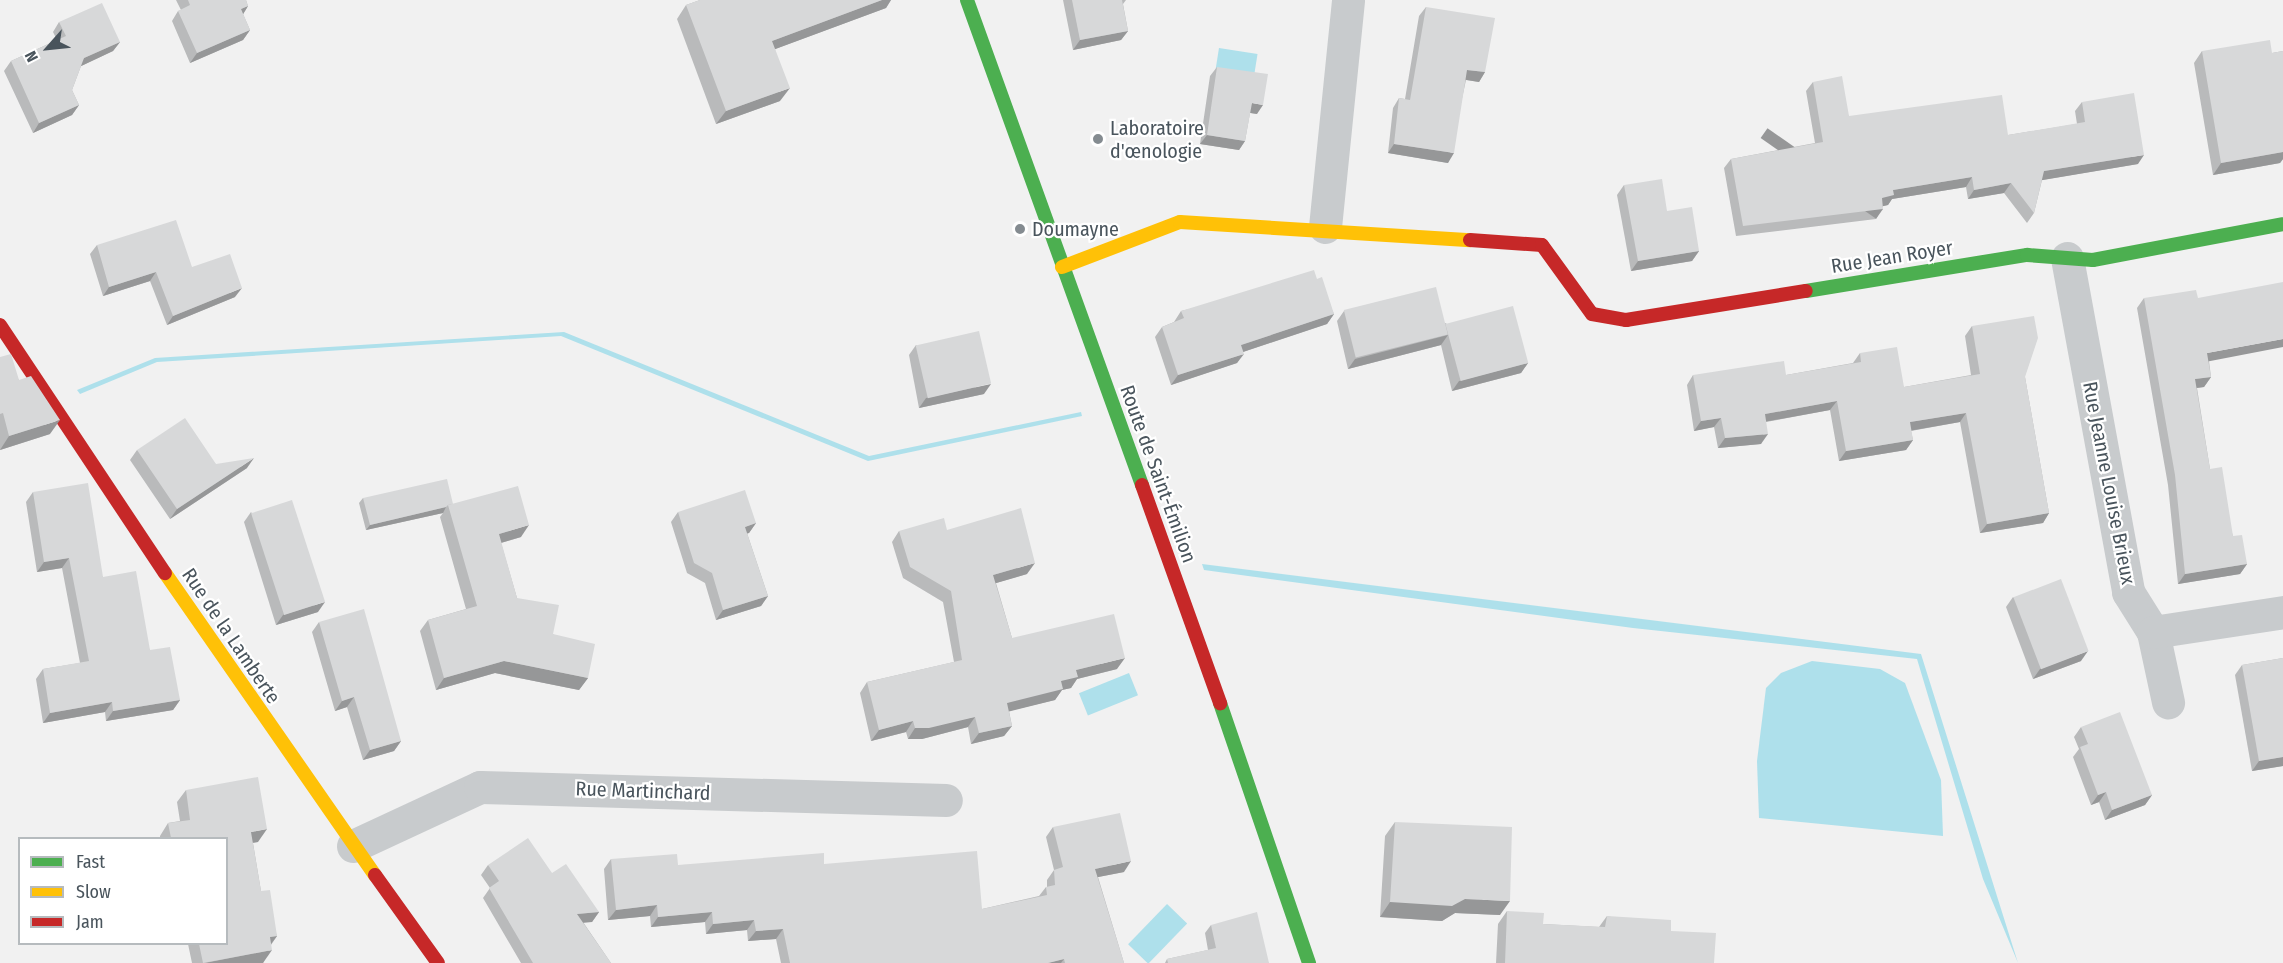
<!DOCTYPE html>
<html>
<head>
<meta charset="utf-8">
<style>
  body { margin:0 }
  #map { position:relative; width:2283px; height:963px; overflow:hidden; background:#f1f1f1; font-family:"Fira Sans Condensed",sans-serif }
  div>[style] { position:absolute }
  .water>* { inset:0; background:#aee0eb; transform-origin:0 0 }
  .street>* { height:33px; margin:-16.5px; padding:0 16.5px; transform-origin:16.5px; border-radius:16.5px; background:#c8cbcd }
  .fast>* { height:14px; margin:-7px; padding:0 7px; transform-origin:7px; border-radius:7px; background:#4caf50 }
  .slow>* { height:14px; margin:-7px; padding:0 7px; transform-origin:7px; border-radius:7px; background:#ffc107 }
  .jam>* { height:14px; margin:-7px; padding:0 7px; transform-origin:7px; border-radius:7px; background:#c62828 }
  .wall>* { inset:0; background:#b9babb }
  .shaded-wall>* { inset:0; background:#969798; transform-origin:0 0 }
  .building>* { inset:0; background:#d7d8d9; transform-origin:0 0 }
  .dots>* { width:16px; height:16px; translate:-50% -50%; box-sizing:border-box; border:3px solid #fff; border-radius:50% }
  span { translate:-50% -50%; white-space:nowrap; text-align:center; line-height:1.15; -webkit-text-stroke:4.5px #fff; paint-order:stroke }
  .poi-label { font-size:20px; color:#49545c }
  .left { translate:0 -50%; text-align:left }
  .street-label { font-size:20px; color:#49545c }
  .legend { position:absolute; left:18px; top:837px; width:210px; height:108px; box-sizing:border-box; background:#fff; border:2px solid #b6bbbe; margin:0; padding:8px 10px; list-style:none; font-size:18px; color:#49545c }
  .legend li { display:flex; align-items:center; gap:12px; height:30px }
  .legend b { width:30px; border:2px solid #b6bbbe }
  .north { position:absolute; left:18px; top:18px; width:60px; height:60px; -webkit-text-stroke:4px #fff; paint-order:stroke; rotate:243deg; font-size:16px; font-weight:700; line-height:24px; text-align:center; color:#49545c }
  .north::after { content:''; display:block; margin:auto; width:21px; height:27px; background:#49545c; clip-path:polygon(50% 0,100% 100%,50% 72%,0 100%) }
</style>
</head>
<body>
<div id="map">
  <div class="water">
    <i style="left:1219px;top:48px;width:39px;height:22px;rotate:9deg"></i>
    <i style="clip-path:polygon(564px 332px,869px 456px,1081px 412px,1082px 416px,868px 461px,561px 336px,157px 362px,80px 394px,77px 390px,155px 358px)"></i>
    <i style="clip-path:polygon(1202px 564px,1921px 654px,2018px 963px,1983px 879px,1917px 659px,1633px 628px,1204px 570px)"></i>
    <i style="clip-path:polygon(1812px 661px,1880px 669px,1905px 683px,1941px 780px,1943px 836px,1759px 818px,1757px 761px,1766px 688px,1781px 673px)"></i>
    <i style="left:1129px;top:673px;width:24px;height:54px;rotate:68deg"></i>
    <i style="left:1167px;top:904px;width:28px;height:56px;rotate:44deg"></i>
  </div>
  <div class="street">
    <i style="left:1325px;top:227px;width:228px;rotate:-84.2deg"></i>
    <i style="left:2067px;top:258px;width:340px;rotate:79.6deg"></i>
    <i style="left:2128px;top:592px;width:47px;rotate:58deg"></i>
    <i style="left:2153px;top:632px;width:72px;rotate:77.9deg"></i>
    <i style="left:2153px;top:632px;width:132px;rotate:-8.7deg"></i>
    <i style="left:353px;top:846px;width:140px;rotate:-24.9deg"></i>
    <i style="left:480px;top:787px;width:466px;rotate:1.6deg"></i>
  </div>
  <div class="fast">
    <i style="left:967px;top:0;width:516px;rotate:70.16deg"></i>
    <i style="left:1806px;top:291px;width:224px;rotate:-9.3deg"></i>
    <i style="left:2027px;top:255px;width:66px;rotate:4.3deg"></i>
    <i style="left:2093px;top:260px;width:193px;rotate:-10.7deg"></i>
    <i style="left:1220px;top:703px;width:275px;rotate:71.1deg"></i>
  </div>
  <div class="slow">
    <i style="left:1062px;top:267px;width:126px;rotate:-20.9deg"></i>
    <i style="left:1180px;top:222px;width:291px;rotate:3.6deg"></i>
    <i style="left:165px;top:573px;width:368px;rotate:55.2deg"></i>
  </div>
  <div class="jam">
    <i style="left:1470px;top:240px;width:72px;rotate:4deg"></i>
    <i style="left:1542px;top:245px;width:85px;rotate:54.1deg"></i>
    <i style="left:1592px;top:314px;width:35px;rotate:10deg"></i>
    <i style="left:1626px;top:320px;width:182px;rotate:-9.2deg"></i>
    <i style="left:0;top:325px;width:298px;rotate:56.4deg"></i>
    <i style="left:1142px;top:485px;width:232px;rotate:70.3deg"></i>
    <i style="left:375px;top:875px;width:108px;rotate:54.4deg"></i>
  </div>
  <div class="wall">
    <i style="clip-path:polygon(176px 0,246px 0,248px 6px,243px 14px,250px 30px,243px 40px,190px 63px,172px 21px,178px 11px,181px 10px)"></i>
    <i style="clip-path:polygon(700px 0,891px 0,886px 8px,775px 49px,780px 101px,716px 124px,677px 19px,686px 5px)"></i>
    <i style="clip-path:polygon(1063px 0,1126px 0,1123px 4px,1128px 31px,1121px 40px,1073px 50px)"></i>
    <i style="clip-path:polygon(1426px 7px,1485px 72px,1479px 82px,1466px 80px,1448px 163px,1388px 153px,1393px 108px,1399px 98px,1405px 99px,1419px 16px)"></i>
    <i style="clip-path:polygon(59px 22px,120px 42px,113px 51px,81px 66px,72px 90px,79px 105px,72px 115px,33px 133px,4px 71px,11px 61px,57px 40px,53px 32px)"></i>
    <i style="clip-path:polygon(2202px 51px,2272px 53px,2283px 51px,2283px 159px,2280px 163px,2213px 175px,2194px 63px)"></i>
    <i style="clip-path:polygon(1217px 67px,1257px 114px,1250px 113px,1245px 141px,1239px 150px,1200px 144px,1210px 76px)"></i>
    <i style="clip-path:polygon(1813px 82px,1849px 116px,2008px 135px,2077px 124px,2075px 111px,2082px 102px,2138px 164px,2042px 180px,2034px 213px,2027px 223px,2004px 193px,1968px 199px,1966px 187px,1892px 199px,1888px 205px,1883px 206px,1876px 219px,1736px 236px,1724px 168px,1731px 159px,1815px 143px,1806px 91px)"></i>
    <i style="clip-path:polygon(1624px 185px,1667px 211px,1699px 251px,1692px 261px,1631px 271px,1617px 195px)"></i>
    <i style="clip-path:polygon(97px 245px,192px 267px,235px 297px,167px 325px,150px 281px,103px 296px,90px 254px)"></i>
    <i style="clip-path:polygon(1317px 279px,1334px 314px,1327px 324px,1243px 352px,1237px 363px,1171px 385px,1155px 337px,1162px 327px,1174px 322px,1181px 311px)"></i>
    <i style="clip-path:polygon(2144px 298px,2209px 361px,2211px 377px,2204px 387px,2197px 388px,2210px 469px,2233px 536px,2247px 564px,2240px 574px,2178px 584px,2168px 485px,2137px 308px)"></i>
    <i style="clip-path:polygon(1344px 311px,1445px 323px,1528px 363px,1521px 373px,1452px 391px,1441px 345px,1348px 369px,1337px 321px)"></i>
    <i style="clip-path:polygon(1972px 326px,2025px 377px,2049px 513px,2043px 523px,1980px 533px,1960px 422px,1911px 431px,1913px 440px,1906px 450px,1839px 461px,1830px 410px,1766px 422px,1761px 444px,1718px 448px,1714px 427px,1694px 431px,1687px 385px,1693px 375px,1786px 375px,1853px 363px,1860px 353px,1904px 387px,1971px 375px,1965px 336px)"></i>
    <i style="clip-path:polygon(916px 345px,984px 394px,919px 408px,909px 355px)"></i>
    <i style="clip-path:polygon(0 357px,19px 380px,50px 434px,0 450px)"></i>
    <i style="clip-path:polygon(137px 450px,216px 464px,247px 468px,170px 519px,130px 460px)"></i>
    <i style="clip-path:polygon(33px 492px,103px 577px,150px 650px,180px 700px,173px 710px,106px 721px,105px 712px,43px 723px,36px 679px,43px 669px,80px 663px,62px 568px,37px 572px,26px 502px)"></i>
    <i style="clip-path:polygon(363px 498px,453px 504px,521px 537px,501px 543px,517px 598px,553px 634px,588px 678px,579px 690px,495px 673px,436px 690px,420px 631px,428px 620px,466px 609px,440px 517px,443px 513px,366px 530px,359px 503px)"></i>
    <i style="clip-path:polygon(251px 512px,318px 612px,276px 625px,244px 522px)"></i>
    <i style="clip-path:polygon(678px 512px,756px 523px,749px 533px,747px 533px,768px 596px,761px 606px,716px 620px,705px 583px,687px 573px,671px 522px)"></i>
    <i style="clip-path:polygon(947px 530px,1027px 574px,996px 583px,1012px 638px,1117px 669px,1077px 679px,1071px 688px,1062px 690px,1055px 700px,1009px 711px,1012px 726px,1004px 736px,971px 744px,968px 727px,922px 739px,908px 739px,906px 732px,871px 741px,860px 693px,867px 682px,954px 662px,943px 602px,903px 578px,892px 542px,899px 531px)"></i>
    <i style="clip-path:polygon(2013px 597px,2081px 661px,2033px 679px,2006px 607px)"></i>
    <i style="clip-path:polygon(319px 622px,401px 741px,394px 751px,363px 760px,347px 707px,335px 711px,312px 632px)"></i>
    <i style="clip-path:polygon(2283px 658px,2283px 766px,2252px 771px,2235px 675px,2242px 665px)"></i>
    <i style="clip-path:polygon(2081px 727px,2152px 795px,2145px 805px,2105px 820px,2099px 802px,2091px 805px,2073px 757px,2079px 749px,2074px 737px)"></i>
    <i style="clip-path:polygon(186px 790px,258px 842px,253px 843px,261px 891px,277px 936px,271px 945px,263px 963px,192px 963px,188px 944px,226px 944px,226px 838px,160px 838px,160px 836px,168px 823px,180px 821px,177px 802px)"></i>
    <i style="clip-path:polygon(1395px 822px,1500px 915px,1455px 913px,1442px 921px,1380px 917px,1385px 836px)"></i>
    <i style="clip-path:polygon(1053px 827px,1124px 872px,1098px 877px,1124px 963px,781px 963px,776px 939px,748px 941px,747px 930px,706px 934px,705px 922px,651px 927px,650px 916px,608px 920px,604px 869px,611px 859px,678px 865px,824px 864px,982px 909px,1039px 896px,1046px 887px,1047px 887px,1047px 880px,1054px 870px,1046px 837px)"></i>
    <i style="clip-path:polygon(488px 865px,552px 873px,599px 912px,592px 922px,583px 922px,611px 963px,521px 963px,483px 898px,490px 888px,481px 875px)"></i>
    <i style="clip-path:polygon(1507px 911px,1543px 924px,1599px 927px,1607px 916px,1671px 931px,1714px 963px,1496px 963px,1498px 924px)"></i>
    <i style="clip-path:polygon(1211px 925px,1269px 963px,1165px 963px,1167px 959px,1208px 950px,1205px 933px)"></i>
  </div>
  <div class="shaded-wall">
    <i style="clip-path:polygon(882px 0,891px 0,886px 8px,762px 54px,772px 41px)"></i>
    <i style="clip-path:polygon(248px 6px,242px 16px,241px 9px)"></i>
    <i style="clip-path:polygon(250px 30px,243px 40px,190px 63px,197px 53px)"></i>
    <i style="clip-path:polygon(1128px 31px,1121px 40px,1073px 50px,1080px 40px)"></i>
    <i style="clip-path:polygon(120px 42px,113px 51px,77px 68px,84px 58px)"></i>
    <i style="clip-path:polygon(1467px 70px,1485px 72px,1479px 82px,1461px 79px)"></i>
    <i style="clip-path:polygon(790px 88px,780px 101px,716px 124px,726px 111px)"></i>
    <i style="clip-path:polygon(1252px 103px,1263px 105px,1257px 114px,1245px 112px)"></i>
    <i style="clip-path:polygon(79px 105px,72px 115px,33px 133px,39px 123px)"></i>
    <i style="clip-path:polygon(1207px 135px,1245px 141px,1239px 150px,1200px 144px)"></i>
    <i style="clip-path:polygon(1394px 144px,1454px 153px,1448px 163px,1388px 153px)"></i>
    <i style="clip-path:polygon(2283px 152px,2283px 159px,2280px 163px,2213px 175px,2221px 163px)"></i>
    <i style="clip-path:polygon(2144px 155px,2138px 164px,2037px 181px,2044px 171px)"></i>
    <i style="clip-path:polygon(1972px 177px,1966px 187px,1892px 199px,1888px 205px,1875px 208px,1882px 198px,1893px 190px)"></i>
    <i style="clip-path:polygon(2011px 183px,2004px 193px,1968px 199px,1974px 190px)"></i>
    <i style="left:1883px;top:209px;width:12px;height:141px;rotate:125deg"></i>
    <i style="clip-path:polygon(1699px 251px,1692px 261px,1631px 271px,1638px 261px)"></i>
    <i style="clip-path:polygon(156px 272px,150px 281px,103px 296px,109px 287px)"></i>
    <i style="clip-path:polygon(242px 288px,235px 297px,167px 325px,173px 316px)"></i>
    <i style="clip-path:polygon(1334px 314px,1327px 324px,1234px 355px,1241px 345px)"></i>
    <i style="clip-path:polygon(1448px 335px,1441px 345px,1348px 369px,1355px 359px)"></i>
    <i style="clip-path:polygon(2283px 339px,2283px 347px,2200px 363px,2207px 353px)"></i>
    <i style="clip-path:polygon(1244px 354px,1237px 363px,1171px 385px,1178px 375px)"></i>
    <i style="clip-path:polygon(1528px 363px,1521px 373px,1452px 391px,1459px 381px)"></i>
    <i style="clip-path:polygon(2211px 377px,2204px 387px,2188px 389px,2195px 379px)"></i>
    <i style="clip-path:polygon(991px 384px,984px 394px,919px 408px,926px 398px)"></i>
    <i style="clip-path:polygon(1837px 401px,1830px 410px,1758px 423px,1765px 414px)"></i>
    <i style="clip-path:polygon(1966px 413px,1960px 422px,1903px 432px,1910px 422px)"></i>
    <i style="clip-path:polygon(1721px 418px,1714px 427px,1694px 431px,1701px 421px)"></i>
    <i style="clip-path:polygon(60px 420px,50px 434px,0 450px,9px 436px)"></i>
    <i style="clip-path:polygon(1768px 434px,1761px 444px,1718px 448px,1725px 438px)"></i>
    <i style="clip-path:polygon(1913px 440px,1906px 450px,1839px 461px,1846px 451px)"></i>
    <i style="clip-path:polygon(254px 458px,247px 468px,170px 519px,177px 509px)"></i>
    <i style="clip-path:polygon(446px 507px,443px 513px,366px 530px,370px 525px)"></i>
    <i style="clip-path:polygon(2049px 513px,2043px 523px,1980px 533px,1987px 524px)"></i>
    <i style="clip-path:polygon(756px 523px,749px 533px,738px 537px,745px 527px)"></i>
    <i style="clip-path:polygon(529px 525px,521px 537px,490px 546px,499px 534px)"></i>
    <i style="clip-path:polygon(69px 558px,62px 568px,37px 572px,44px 562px)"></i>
    <i style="clip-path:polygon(1035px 563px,1027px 574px,986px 586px,993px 575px)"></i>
    <i style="clip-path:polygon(2247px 564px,2240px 574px,2178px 584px,2185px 574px)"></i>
    <i style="clip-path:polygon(768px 596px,761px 606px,716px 620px,723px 610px)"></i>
    <i style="clip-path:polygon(325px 602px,318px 612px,276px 625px,283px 615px)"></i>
    <i style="clip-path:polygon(2088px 651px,2081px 661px,2033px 679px,2040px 669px)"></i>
    <i style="clip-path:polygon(1125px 658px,1117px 669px,1077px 679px,1071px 688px,1062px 690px,1055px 700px,999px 714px,1007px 703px,1061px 681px,1076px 670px)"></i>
    <i style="clip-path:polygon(504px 661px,588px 678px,579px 690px,495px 673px,436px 690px,444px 678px)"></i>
    <i style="clip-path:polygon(354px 697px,347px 707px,335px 711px,342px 701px)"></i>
    <i style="clip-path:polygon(180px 700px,173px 710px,106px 721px,113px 711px)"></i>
    <i style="clip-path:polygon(112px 702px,105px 712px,43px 723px,50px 713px)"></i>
    <i style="clip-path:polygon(975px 717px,968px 727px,922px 739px,908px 739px,915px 728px)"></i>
    <i style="clip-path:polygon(913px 721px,906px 732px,871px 741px,879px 730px)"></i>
    <i style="clip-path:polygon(1012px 726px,1004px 736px,971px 744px,979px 733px)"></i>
    <i style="clip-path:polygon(401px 741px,394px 751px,363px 760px,370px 750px)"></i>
    <i style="clip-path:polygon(2283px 757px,2283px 766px,2252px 771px,2259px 761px)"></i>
    <i style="clip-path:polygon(2106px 792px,2099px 802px,2091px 805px,2098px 795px)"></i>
    <i style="clip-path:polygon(2152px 795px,2145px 805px,2105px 820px,2112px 810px)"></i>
    <i style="clip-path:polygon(267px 829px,258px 842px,242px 844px,251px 832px)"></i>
    <i style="clip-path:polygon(1131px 861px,1124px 872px,1088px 879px,1095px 869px)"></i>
    <i style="clip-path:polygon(1465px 899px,1510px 901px,1500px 915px,1455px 913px,1442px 921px,1380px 917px,1390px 902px)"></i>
    <i style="clip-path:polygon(657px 905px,650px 916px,608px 920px,616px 910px)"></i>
    <i style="clip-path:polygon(599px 912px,592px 922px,571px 924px,577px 914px)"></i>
    <i style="clip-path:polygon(712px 912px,705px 922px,651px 927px,658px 917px)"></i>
    <i style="clip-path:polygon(754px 920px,747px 930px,706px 934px,713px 924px)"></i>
    <i style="clip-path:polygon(783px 929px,776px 939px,748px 941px,756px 931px)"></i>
    <i style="clip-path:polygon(277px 936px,268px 948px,270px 937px)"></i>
    <i style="clip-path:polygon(272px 950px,263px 963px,205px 963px)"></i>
    <i style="clip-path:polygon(1064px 959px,1061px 963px,1048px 963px)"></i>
  </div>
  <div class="building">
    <i style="clip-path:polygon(188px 0,246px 0,248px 6px,241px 9px,250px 30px,197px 53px,178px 11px,190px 5px)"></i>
    <i style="clip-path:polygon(700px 0,882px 0,772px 41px,790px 88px,726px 111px,686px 5px)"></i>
    <i style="clip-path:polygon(1072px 0,1122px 0,1128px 31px,1080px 40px)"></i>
    <i style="clip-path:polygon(102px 3px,120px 42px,84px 58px,72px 90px,79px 105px,39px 123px,11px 61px,66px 36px,59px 22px)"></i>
    <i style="clip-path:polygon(1426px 7px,1495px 18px,1485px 72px,1467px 70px,1454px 153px,1394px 144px,1399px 98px,1410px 100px)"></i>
    <i style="clip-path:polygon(2270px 40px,2272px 53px,2283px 51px,2283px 152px,2221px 163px,2202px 51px)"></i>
    <i style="clip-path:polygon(1217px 67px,1268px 74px,1263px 105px,1252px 103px,1245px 141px,1207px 135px)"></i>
    <i style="clip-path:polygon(1842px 76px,1849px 116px,2002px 95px,2008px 135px,2085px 122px,2082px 102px,2134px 93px,2144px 155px,2044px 171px,2034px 213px,2011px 183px,1974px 190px,1972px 177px,1893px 190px,1894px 195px,1882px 198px,1883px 209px,1743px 226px,1731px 159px,1823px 142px,1813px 82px)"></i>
    <i style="clip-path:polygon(1662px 179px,1667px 211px,1692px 207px,1699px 251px,1638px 261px,1624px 185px)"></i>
    <i style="clip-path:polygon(176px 220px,192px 267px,230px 254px,242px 288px,173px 316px,156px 272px,109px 287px,97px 245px)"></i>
    <i style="clip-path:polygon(1314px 270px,1317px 279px,1322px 277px,1334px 314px,1241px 345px,1244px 354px,1178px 375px,1162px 327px,1184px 318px,1181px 311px)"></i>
    <i style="clip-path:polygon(2283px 282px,2283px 339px,2207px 353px,2211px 377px,2195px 379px,2210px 469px,2222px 467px,2233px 536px,2242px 535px,2247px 564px,2185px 574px,2175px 475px,2144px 298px,2196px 290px,2198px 298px)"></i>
    <i style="left:1436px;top:287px;width:49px;height:95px;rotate:76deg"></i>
    <i style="left:1513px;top:306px;width:59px;height:70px;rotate:75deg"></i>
    <i style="clip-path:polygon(2034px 316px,2038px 338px,2025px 377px,2049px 513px,1987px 524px,1966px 413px,1910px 422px,1913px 440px,1846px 451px,1837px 401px,1765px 414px,1768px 434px,1725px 438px,1721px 418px,1701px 421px,1693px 375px,1784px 361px,1786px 375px,1861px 362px,1860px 353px,1897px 347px,1904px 387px,1980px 374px,1972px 326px)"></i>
    <i style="left:979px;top:331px;width:54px;height:65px;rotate:77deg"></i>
    <i style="clip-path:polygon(11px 354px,19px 380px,31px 376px,60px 420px,9px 436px,3px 413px,0 414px,0 357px)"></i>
    <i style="clip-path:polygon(185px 418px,216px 464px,254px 458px,177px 509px,137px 450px)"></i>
    <i style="clip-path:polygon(447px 479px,453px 504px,448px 505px,446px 507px,370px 525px,363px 498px)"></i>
    <i style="clip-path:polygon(88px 483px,103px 577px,136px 571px,150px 650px,170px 647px,180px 700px,113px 711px,112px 702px,50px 713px,43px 669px,89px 661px,69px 558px,44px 562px,33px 492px)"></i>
    <i style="clip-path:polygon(518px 486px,529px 525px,499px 534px,517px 598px,559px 605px,553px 634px,595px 644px,588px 678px,504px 661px,444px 678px,428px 620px,477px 606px,448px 505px)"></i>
    <i style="clip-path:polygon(745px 490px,756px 523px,745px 527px,768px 596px,723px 610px,712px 573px,694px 563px,678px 512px)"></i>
    <i style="left:292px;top:500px;width:107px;height:43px;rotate:72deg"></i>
    <i style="clip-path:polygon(1021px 508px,1035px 563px,993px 575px,1012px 638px,1114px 614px,1125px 658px,1076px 670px,1078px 677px,1061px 681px,1063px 689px,1007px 703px,1012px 726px,979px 733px,975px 717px,929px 728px,915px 728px,913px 721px,879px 730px,867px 682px,962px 660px,951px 591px,910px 567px,899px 531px,944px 518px,947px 530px)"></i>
    <i style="left:2061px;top:579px;width:77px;height:51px;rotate:69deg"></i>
    <i style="clip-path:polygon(364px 609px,401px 741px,370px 750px,354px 697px,342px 701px,319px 622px)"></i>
    <i style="clip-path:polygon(2283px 658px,2283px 757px,2259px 761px,2242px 665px)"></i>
    <i style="clip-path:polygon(2120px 712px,2152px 795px,2112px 810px,2106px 792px,2098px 795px,2080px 747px,2088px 744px,2081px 727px)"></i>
    <i style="clip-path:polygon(258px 777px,267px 829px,251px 832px,261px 891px,270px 890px,277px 936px,270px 937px,272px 950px,203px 963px,199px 944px,226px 944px,226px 838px,171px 838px,168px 823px,190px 820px,186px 790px)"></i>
    <i style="clip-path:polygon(1120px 813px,1131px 861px,1095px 869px,1124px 963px,1065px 963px,1064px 959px,1048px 963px,790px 963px,783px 929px,756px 931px,754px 920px,713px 924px,712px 912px,658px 917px,657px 905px,616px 910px,611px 859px,677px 854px,678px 865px,824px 853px,824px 864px,977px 851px,982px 909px,1047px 895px,1046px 887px,1055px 885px,1054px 870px,1063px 867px,1053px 827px)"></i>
    <i style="clip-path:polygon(1395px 822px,1512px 827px,1510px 901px,1465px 899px,1452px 906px,1390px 902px)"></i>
    <i style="clip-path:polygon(528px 838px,552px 873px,566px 864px,599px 912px,577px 914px,611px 963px,533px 963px,489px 888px,499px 881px,488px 865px)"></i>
    <i style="clip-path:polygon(1507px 911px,1544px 913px,1543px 924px,1605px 927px,1607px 916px,1671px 920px,1671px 931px,1716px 933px,1714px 963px,1505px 963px)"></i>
    <i style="clip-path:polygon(1257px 912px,1269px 963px,1168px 963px,1167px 959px,1216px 948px,1211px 925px)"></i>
  </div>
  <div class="dots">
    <i style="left:1098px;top:139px;background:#848b90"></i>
    <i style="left:1020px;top:229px;background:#848b90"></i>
  </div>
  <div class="poi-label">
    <span class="left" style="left:1110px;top:140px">Laboratoire<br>d'œnologie</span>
    <span class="left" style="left:1032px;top:229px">Doumayne</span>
  </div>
  <div class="street-label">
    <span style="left:1892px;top:257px;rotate:-9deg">Rue Jean Royer</span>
    <span style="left:1158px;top:474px;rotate:70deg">Route de Saint-Émilion</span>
    <span style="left:2109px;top:483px;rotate:79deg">Rue Jeanne Louise Brieux</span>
    <span style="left:231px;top:636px;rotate:56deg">Rue de la Lamberte</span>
    <span style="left:643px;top:791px;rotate:2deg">Rue Martinchard</span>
  </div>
  <ul class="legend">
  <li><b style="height:8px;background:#4caf50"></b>Fast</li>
  <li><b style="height:8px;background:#ffc107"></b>Slow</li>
  <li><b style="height:8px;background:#c62828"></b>Jam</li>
  </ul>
  <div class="north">N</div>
</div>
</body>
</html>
